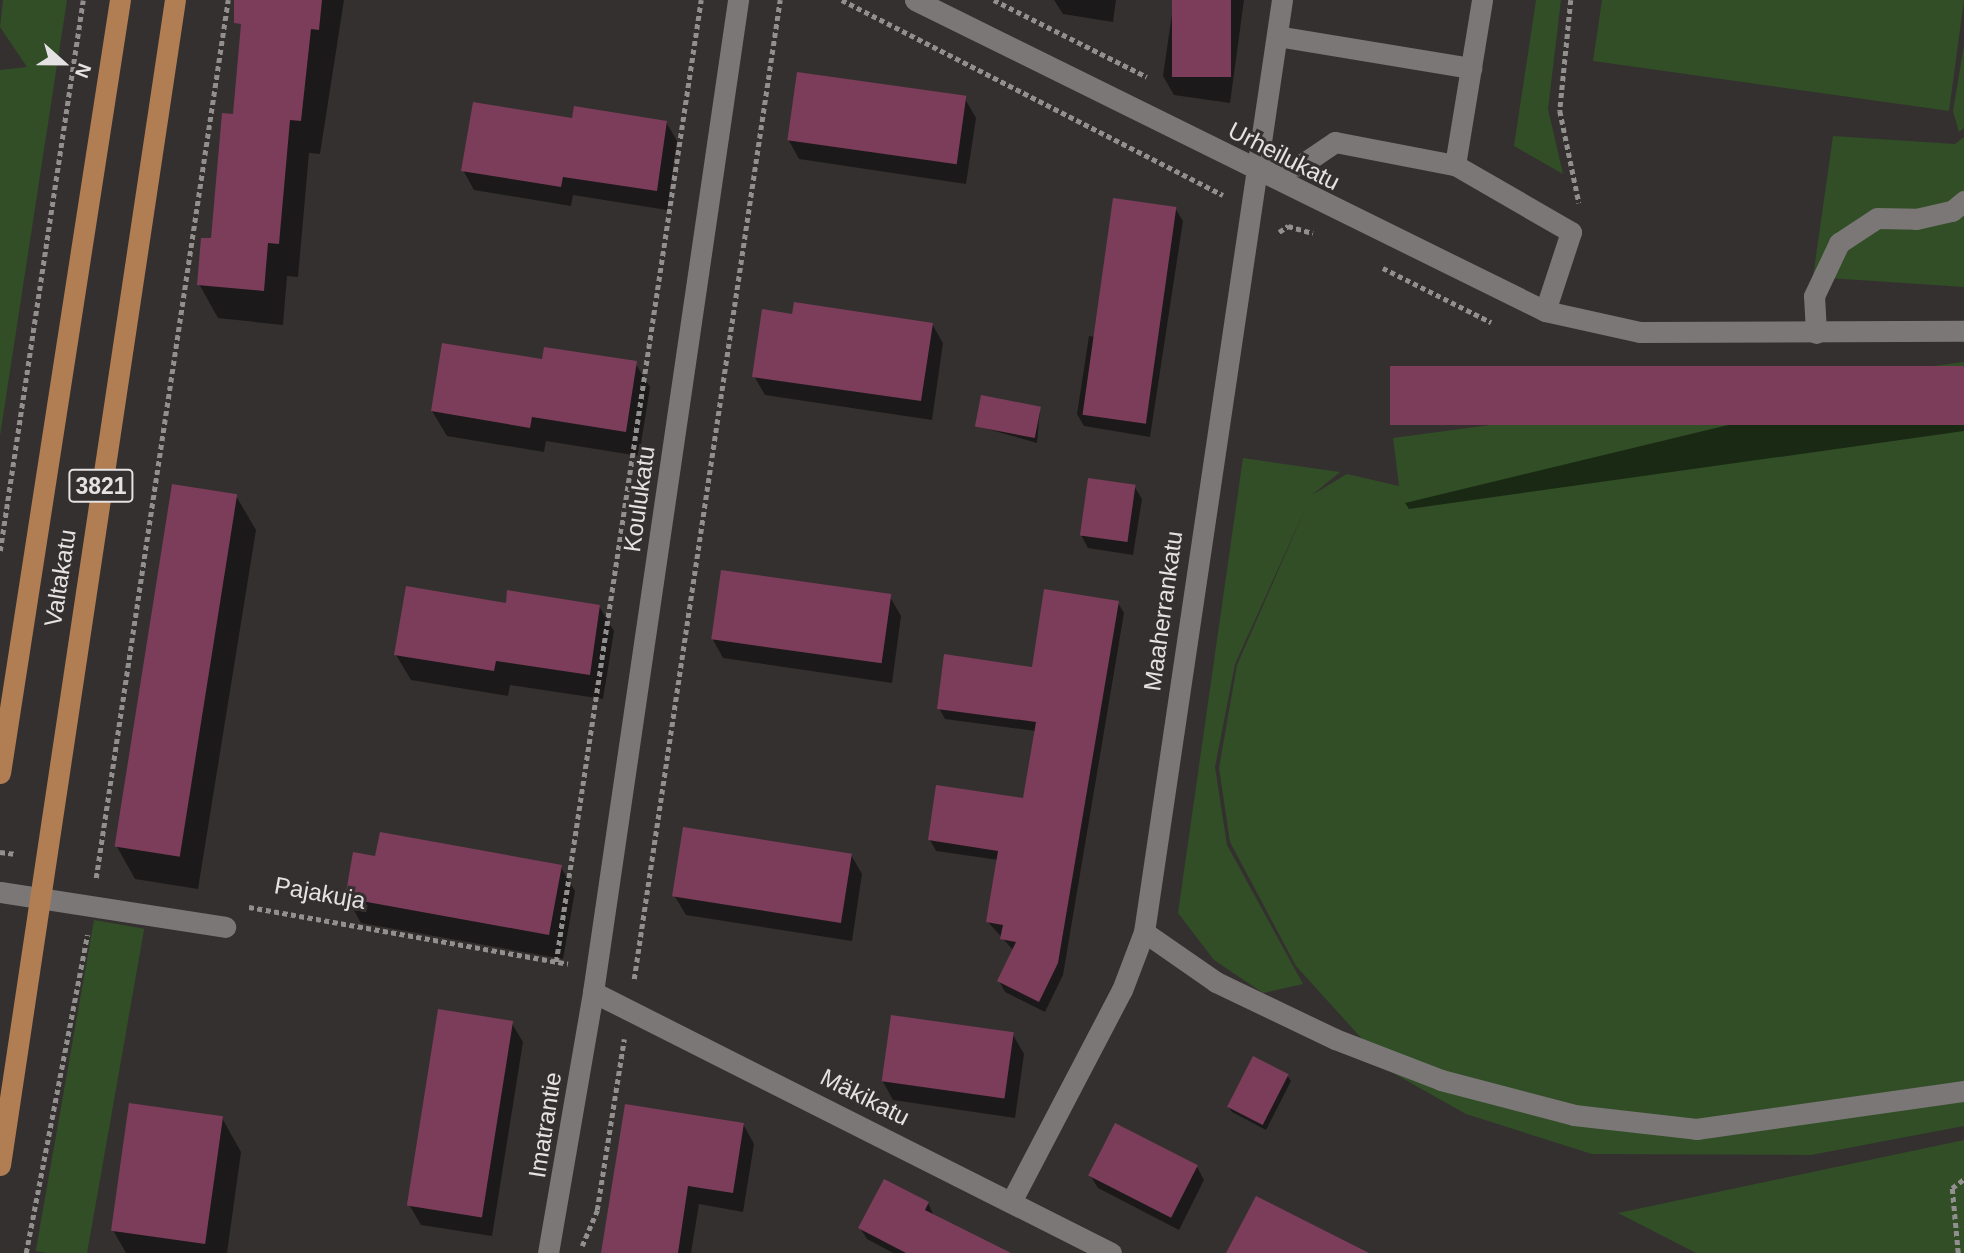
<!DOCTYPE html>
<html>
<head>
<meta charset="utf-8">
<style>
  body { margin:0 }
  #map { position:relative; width:1964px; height:1253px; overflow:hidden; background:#34302f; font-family:Helvetica,sans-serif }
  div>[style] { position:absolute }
  .green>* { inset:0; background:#314e26; transform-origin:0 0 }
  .shadow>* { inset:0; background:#0007 }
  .building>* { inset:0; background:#7b3d59; transform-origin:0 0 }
  .path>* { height:4.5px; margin-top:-2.25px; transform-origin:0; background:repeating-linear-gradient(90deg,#928f8f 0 5px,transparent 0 8.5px) }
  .minor>* { height:21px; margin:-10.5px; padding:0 10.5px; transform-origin:10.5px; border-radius:10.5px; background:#7b7776 }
  .major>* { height:21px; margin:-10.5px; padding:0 10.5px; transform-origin:10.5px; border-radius:10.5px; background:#b17d53 }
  span { translate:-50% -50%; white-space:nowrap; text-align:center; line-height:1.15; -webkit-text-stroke:6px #34302f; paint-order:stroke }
  .shield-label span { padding:2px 5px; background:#34302f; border:2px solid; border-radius:5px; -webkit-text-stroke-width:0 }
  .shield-label { font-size:23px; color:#e4e2e2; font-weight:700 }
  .street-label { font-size:24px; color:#e4e2e2 }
  .north { position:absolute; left:28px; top:28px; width:70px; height:70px; -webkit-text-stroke:5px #34302f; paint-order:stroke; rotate:111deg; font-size:19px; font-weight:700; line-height:28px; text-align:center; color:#e4e2e2 }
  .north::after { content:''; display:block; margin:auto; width:24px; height:32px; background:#e4e2e2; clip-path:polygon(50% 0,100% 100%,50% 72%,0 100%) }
</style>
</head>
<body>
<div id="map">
  <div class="green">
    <i style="clip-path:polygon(3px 0,67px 0,0 436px,0 70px,27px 67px,0 27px)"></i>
    <i style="clip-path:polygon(1536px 0,1561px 0,1548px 109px,1563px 174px,1514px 146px)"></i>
    <i style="clip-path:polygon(1602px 0,1964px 0,1949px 111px,1593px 61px)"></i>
    <i style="clip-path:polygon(1964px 45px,1964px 128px,1959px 132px,1953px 111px)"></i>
    <i style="clip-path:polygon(1833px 136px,1955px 144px,1964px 137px,1964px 287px,1813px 277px)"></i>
    <i style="clip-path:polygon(1964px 362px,1964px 1126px,1811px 1155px,1592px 1154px,1466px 1114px,1393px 1073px,1296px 966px,1230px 842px,1219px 768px,1237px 665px,1306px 507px,1235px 664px,1215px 767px,1227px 845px,1303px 984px,1263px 993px,1214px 960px,1178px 913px,1243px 458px,1340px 472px,1312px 495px,1347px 474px,1399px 486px,1393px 438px)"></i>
    <i style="left:94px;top:920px;width:51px;height:336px;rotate:10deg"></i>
    <i style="clip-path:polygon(1964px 1140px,1964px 1253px,1696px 1253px,1618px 1213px)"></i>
  </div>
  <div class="shadow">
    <i style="clip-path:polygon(255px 0,344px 0,320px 154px,309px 153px,298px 277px,287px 276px,283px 325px,218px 318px,199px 284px,213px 240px)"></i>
    <i style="clip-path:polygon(1054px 0,1116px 0,1113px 22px,1063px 14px)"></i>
    <i style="clip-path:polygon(1174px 0,1244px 0,1230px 103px,1174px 95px,1163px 76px)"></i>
    <i style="clip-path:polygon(965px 99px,976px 118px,966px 184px,799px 159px,788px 139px)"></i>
    <i style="clip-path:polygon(574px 120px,666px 122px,677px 141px,667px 210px,573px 195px,571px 206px,474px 190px,463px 170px)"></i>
    <i style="clip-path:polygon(1175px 208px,1183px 221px,1150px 437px,1084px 426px,1077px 414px,1089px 336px,1095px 337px)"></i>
    <i style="clip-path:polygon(793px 316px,932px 324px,943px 343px,932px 420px,765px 395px,754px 376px)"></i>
    <i style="clip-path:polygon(543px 361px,635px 363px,650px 387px,639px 456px,546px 441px,544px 452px,447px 436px,432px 411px)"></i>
    <i style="clip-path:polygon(1964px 368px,1964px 431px,1409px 509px,1405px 503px)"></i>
    <i style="clip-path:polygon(1040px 409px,1037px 443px,977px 426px)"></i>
    <i style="clip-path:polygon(1134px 486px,1142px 499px,1133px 555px,1088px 548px,1081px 535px)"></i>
    <i style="clip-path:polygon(236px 496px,256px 530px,198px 889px,135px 879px,116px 845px)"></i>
    <i style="clip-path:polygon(890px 597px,901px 616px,892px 683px,723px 658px,712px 638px)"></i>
    <i style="clip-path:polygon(1118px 603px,1124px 613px,1063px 975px,1045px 1012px,1005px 992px,999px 981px,1014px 951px,988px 922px,999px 860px,936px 851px,930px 840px,1024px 800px,1036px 731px,945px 719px,939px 708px,1034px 669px)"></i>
    <i style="clip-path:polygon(507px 605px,599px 606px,614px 631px,603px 699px,510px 685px,508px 696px,411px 680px,396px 655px)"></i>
    <i style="clip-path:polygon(851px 855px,862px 874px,852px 941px,686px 915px,674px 895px)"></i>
    <i style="clip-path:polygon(377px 858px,560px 866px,575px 891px,563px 959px,361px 923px,347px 898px)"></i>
    <i style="clip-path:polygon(511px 1022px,523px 1042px,492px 1236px,421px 1225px,410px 1206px)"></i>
    <i style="clip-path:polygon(1013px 1035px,1024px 1054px,1015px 1118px,893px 1100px,882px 1080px)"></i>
    <i style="clip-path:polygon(1287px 1075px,1291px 1081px,1266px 1130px,1232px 1112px,1228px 1106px)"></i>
    <i style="clip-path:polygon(222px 1118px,241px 1152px,227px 1253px,126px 1253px,113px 1230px)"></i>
    <i style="clip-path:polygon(743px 1124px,754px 1144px,743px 1212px,699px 1204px,691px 1253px,604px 1253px)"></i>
    <i style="clip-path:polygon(1197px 1167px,1204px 1180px,1179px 1230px,1098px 1188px,1090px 1175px)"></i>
    <i style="clip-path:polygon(928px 1203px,934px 1216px,995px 1253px,893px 1253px,867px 1239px,860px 1228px)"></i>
  </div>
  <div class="building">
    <i style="clip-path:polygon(234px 0,322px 0,319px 30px,311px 29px,301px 121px,290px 120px,279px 244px,268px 243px,264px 291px,197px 285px,201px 238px,211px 238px,222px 113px,233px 114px,241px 24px,234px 23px)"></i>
    <i style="left:1172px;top:0;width:59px;height:77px"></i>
    <i style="left:797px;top:72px;width:171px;height:69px;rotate:8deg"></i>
    <i style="clip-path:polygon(473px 102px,572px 118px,574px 106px,667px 121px,657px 191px,563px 177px,561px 187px,461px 171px)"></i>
    <i style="left:1113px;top:198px;width:64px;height:219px;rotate:8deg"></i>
    <i style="clip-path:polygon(794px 302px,933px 323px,921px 401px,752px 377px,762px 309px,792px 314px)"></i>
    <i style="clip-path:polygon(442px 343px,542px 359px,544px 347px,637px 361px,626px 432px,532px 417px,530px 428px,431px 411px)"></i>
    <i style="left:1964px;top:366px;width:59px;height:574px;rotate:90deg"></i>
    <i style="left:981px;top:395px;width:61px;height:32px;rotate:11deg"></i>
    <i style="left:1088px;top:478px;width:48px;height:58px;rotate:8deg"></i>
    <i style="left:172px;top:484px;width:66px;height:367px;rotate:9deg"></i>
    <i style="left:721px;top:570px;width:172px;height:70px;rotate:8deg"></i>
    <i style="clip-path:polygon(406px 586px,506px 603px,507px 590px,600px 605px,590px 675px,496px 661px,494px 671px,394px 655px)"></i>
    <i style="clip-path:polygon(1044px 589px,1119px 601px,1058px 963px,1039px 1002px,997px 981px,1016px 942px,1000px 939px,1003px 925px,986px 922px,998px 851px,928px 840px,936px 785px,1023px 798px,1036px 722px,937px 709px,944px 654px,1032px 667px)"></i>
    <i style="left:683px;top:827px;width:171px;height:70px;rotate:9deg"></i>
    <i style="clip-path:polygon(380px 832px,562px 865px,549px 935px,345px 898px,353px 852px,375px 856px)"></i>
    <i style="left:438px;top:1009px;width:76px;height:199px;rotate:9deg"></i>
    <i style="left:891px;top:1015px;width:124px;height:67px;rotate:8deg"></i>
    <i style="left:1253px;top:1056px;width:40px;height:57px;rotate:27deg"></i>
    <i style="left:129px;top:1103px;width:95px;height:129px;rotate:8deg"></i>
    <i style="clip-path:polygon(625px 1104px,744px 1123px,733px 1193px,688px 1186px,678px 1253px,601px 1253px)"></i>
    <i style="left:1115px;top:1123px;width:93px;height:59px;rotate:27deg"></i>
    <i style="clip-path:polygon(884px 1179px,929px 1202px,925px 1210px,1011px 1253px,906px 1253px,858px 1228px)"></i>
    <i style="clip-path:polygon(1256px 1196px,1369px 1253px,1226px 1253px)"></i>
  </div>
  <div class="path">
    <i style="left:842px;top:0;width:428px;rotate:27.1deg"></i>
    <i style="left:994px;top:0;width:171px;rotate:26.7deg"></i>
    <i style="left:1571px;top:0;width:112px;rotate:95.7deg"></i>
    <i style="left:1560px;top:111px;width:94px;rotate:78.3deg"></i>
    <i style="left:1279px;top:232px;width:11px;rotate:-34deg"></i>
    <i style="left:1288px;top:226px;width:26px;rotate:16deg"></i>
    <i style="left:1383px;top:268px;width:121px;rotate:26.6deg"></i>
    <i style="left:0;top:551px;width:557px;rotate:-81.43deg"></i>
    <i style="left:0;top:852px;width:16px;rotate:7deg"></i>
    <i style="left:96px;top:878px;width:888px;rotate:-81.45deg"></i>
    <i style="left:249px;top:907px;width:324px;rotate:10.1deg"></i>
    <i style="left:556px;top:962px;width:973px;rotate:-81.43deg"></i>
    <i style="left:634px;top:979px;width:990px;rotate:-81.52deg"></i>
    <i style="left:582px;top:1246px;width:39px;rotate:-67deg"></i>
    <i style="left:597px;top:1210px;width:173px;rotate:-81deg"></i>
    <i style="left:26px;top:1253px;width:324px;rotate:-79.1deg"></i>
    <i style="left:1958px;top:1253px;width:65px;rotate:-95.3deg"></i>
    <i style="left:1952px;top:1188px;width:15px;rotate:-37deg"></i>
  </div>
  <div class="minor">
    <i style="left:915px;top:0;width:703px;rotate:26.27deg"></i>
    <i style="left:1545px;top:311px;width:97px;rotate:12.5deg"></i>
    <i style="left:1640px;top:332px;width:324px;rotate:-0.2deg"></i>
    <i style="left:1277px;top:36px;width:197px;rotate:9.4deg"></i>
    <i style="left:1455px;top:165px;width:167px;rotate:-80.7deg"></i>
    <i style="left:1256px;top:171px;width:45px;rotate:-7.6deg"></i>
    <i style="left:1301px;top:165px;width:41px;rotate:-34.1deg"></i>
    <i style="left:1335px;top:142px;width:122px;rotate:10.9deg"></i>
    <i style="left:1455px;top:165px;width:134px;rotate:30deg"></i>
    <i style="left:1571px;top:232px;width:83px;rotate:108.2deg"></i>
    <i style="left:1816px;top:333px;width:37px;rotate:-93deg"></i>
    <i style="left:1814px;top:296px;width:59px;rotate:-64.7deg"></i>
    <i style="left:1839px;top:243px;width:45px;rotate:-33.3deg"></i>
    <i style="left:1877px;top:218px;width:39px;rotate:1deg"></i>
    <i style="left:1916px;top:219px;width:37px;rotate:-13deg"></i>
    <i style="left:1952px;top:211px;width:16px;rotate:-40deg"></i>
    <i style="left:0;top:892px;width:228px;rotate:8.8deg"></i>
    <i style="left:1144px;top:932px;width:88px;rotate:34.8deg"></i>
    <i style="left:1216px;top:982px;width:132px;rotate:25.6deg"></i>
    <i style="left:1335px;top:1039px;width:114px;rotate:21.1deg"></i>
    <i style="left:1441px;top:1080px;width:138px;rotate:14.7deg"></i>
    <i style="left:1574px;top:1115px;width:123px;rotate:6.5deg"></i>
    <i style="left:1696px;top:1129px;width:271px;rotate:-8.1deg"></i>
    <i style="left:593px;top:992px;width:580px;rotate:26.74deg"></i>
    <i style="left:1011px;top:1202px;width:239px;rotate:-62.4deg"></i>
    <i style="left:1122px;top:990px;width:62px;rotate:-69.2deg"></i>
    <i style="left:1144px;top:932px;width:942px;rotate:-81.58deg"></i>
    <i style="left:548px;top:1253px;width:265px;rotate:-80.2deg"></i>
    <i style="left:593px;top:992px;width:1003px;rotate:-81.68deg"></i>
  </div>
  <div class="major">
    <i style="left:0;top:773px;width:782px;rotate:-81.18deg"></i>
    <i style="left:0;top:1165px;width:1178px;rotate:-81.46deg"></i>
  </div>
  <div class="shield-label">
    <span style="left:101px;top:486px">3821</span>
  </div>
  <div class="street-label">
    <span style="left:1284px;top:156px;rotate:27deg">Urheilukatu</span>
    <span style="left:639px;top:499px;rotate:-82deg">Koulukatu</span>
    <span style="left:60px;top:578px;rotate:-81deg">Valtakatu</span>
    <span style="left:1163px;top:611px;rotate:-82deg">Maaherrankatu</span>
    <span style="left:320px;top:893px;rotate:10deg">Pajakuja</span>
    <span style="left:865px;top:1097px;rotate:27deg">Mäkikatu</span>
    <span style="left:545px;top:1125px;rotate:-81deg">Imatrantie</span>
  </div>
  <div class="north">N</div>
</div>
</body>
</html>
